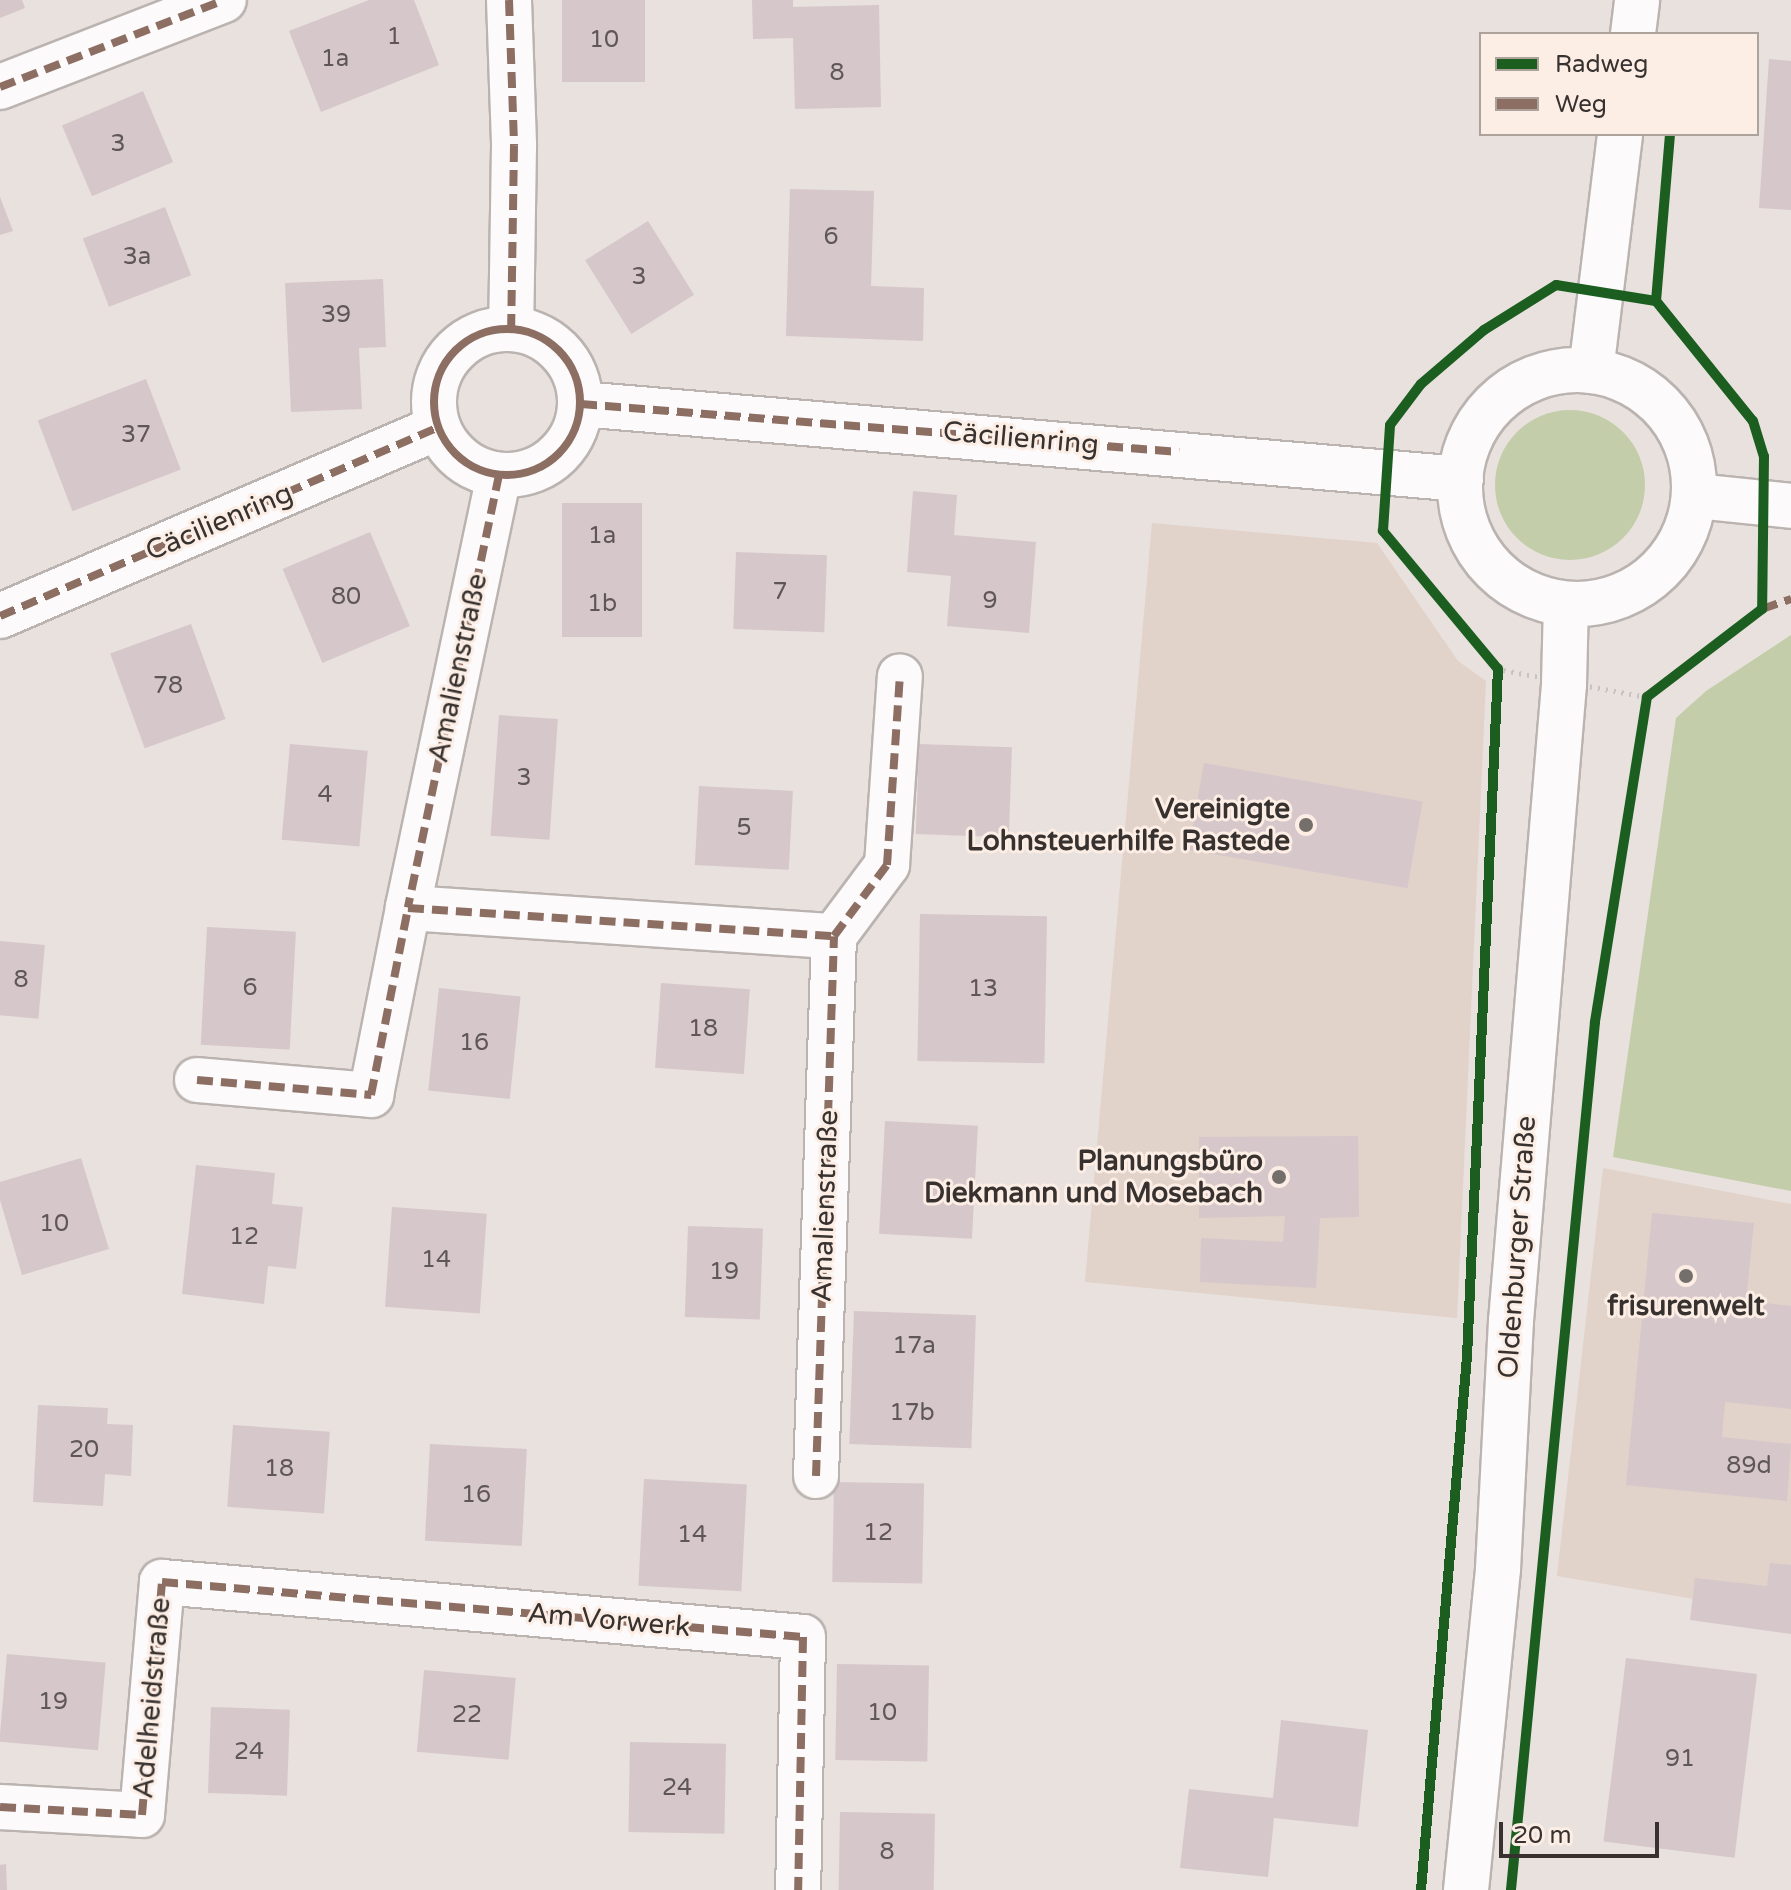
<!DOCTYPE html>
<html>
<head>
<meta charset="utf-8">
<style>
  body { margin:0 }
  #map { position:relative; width:1791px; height:1890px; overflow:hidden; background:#e9e1dd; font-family:"Varela Round",sans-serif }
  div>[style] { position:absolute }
  .built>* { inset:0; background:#e1d2ca }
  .green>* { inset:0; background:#c4cdaa }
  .round { border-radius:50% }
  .building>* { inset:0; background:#d6c7cb; transform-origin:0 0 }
  .path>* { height:5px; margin-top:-2.5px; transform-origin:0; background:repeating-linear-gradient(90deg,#c6c4c2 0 2px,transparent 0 8px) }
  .roads { filter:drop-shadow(2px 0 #bab3b0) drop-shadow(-2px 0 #bab3b0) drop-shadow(0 2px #bab3b0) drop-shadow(0 -2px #bab3b0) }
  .minor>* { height:44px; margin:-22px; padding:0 22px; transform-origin:22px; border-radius:22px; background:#fcfafa }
  .minor>.ring { margin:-22px; padding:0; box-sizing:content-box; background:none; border:44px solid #fcfafa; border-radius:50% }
  .quiet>* { height:8px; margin-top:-4px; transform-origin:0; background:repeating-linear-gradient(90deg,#8d6e63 0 16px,transparent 0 24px) }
  .quiet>.ring { margin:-4px; padding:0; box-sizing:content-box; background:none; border:8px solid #8d6e63; border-radius:50% }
  .cycleway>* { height:10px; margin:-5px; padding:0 5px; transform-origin:5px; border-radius:5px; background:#1b5e20 }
  .dots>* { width:22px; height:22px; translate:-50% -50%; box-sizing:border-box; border:4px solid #fcede5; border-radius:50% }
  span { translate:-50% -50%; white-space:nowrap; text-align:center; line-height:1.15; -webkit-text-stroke:6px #fcede5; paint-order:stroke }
  .number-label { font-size:24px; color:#5f5756 }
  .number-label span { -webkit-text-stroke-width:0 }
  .street-label { font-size:28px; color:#37322f }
  .poi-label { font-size:28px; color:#37322f; font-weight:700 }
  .right { translate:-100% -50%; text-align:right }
  .legend { position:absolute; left:1479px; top:32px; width:280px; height:104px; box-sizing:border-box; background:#fcede5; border:2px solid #ada29c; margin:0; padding:10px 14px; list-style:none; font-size:24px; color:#37322f }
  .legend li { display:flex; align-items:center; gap:16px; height:40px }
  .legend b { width:40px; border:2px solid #ada29c }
  .scale { position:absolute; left:1499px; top:1822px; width:160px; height:36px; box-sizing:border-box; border:4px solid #37322f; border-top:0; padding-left:10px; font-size:24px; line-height:28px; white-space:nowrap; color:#37322f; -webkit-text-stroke:6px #fcede5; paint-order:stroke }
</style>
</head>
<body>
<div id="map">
  <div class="built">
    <i style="clip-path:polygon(1152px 523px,1377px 543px,1458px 661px,1486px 681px,1457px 1318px,1085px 1282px)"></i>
    <i style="clip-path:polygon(1603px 1168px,1791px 1204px,1791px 1615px,1557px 1576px)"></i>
  </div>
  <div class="green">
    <i class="round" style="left:1495px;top:410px;width:150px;height:150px"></i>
    <i style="clip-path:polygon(1791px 635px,1791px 1191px,1613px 1157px,1676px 718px,1706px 691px)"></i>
  </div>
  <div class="building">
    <i style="clip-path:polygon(0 0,22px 0,25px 8px,0 18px)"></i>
    <i style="clip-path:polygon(369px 0,414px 0,439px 65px,321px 112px,289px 31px)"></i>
    <i style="left:562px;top:0;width:83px;height:82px"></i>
    <i style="clip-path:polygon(752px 0,793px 0,793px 7px,879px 5px,881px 107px,795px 109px,793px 38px,753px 39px)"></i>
    <i style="clip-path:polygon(1769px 59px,1791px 61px,1791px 210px,1759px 208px)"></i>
    <i style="left:143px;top:91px;width:77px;height:88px;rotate:67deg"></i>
    <i style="clip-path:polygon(790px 189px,874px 191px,871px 286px,924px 288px,923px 341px,786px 336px)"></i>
    <i style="clip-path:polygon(0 197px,13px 231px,0 235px)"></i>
    <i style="left:165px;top:207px;width:73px;height:88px;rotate:69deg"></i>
    <i style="left:648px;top:221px;width:87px;height:74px;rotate:58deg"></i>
    <i style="clip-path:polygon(383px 279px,386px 347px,359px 348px,362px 409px,291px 412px,285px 283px)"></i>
    <i style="left:146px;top:379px;width:97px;height:116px;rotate:69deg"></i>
    <i style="clip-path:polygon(913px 491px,957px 495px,954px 535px,1036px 542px,1029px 633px,947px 626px,951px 576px,907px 572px)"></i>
    <i style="left:562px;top:503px;width:80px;height:134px"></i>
    <i style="left:370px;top:532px;width:102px;height:95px;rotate:67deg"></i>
    <i style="left:736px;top:552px;width:91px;height:77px;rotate:2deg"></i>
    <i style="left:191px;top:624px;width:101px;height:86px;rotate:70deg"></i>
    <i style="left:499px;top:715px;width:59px;height:121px;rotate:4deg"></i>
    <i style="left:290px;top:744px;width:78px;height:96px;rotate:5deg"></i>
    <i style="left:919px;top:744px;width:93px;height:90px;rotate:2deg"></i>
    <i style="left:1204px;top:763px;width:222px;height:88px;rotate:10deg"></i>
    <i style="left:699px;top:786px;width:94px;height:79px;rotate:3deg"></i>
    <i style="left:920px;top:914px;width:127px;height:147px;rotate:1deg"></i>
    <i style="left:207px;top:927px;width:89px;height:118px;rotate:3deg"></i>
    <i style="left:0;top:941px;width:45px;height:74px;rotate:5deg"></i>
    <i style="left:661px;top:983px;width:89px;height:85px;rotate:4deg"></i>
    <i style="left:439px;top:988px;width:82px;height:103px;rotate:6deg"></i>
    <i style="left:885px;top:1121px;width:93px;height:113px;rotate:3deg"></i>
    <i style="clip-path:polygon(1358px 1136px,1359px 1217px,1320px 1218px,1316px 1288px,1200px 1282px,1201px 1238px,1283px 1242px,1285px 1216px,1199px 1218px,1199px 1137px)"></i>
    <i style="clip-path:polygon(81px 1158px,109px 1249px,22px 1275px,0 1200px,0 1182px)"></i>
    <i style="clip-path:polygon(196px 1165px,275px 1173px,272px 1204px,303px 1207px,296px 1269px,268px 1266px,264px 1304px,182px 1294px)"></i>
    <i style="left:392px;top:1207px;width:95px;height:100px;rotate:4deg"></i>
    <i style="clip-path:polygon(1652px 1213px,1754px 1223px,1746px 1301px,1791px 1306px,1791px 1409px,1725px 1402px,1722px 1437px,1791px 1444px,1787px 1501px,1626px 1485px)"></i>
    <i style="left:688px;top:1226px;width:75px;height:91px;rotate:2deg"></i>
    <i style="left:854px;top:1311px;width:122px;height:133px;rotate:2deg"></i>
    <i style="clip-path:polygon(38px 1405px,108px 1408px,107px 1424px,133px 1425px,131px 1476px,105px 1474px,103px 1506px,33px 1502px)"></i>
    <i style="left:233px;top:1425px;width:97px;height:82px;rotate:4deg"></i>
    <i style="left:430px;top:1444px;width:97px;height:97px;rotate:3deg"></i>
    <i style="left:644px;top:1479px;width:103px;height:107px;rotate:3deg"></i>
    <i style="left:834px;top:1482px;width:90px;height:100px;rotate:1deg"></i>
    <i style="clip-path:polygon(1770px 1563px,1791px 1565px,1791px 1634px,1690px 1620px,1695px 1578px,1767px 1586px)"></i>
    <i style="left:7px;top:1654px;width:99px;height:88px;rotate:5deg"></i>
    <i style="left:1626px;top:1658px;width:132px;height:185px;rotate:7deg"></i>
    <i style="left:837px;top:1664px;width:92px;height:96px;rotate:1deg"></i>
    <i style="left:424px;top:1670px;width:92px;height:82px;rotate:5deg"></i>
    <i style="left:211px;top:1707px;width:79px;height:86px;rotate:2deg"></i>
    <i style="clip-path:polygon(1281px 1720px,1368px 1730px,1358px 1827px,1274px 1818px,1268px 1877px,1180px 1868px,1189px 1789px,1273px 1798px)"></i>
    <i style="left:630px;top:1742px;width:96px;height:90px;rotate:1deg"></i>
    <i style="left:840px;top:1812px;width:95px;height:78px;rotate:1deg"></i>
    <i style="clip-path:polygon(6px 1864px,7px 1890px,0 1890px,0 1865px)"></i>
  </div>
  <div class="path">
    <i style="left:1556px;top:285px;width:101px;rotate:9.1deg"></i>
    <i style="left:1656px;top:301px;width:154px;rotate:51.1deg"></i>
    <i style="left:1753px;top:421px;width:37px;rotate:73deg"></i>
    <i style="left:1764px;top:456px;width:153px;rotate:90.7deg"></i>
    <i style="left:1762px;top:609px;width:145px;rotate:142.6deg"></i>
    <i style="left:1647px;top:697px;width:152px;rotate:-169.4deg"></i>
    <i style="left:1498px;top:669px;width:180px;rotate:-129.8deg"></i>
    <i style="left:1383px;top:531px;width:106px;rotate:-86.2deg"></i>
    <i style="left:1390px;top:425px;width:51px;rotate:-52.9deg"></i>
    <i style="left:1421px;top:384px;width:83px;rotate:-40.6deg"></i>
    <i style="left:1484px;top:330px;width:85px;rotate:-32deg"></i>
    <i style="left:1656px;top:301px;width:59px;rotate:-85.2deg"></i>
    <i style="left:1483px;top:1012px;width:343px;rotate:-87.5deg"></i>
    <i style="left:1563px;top:1347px;width:327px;rotate:-84.4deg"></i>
    <i style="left:1595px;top:1022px;width:329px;rotate:-80.9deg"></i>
  </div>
  <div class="roads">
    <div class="minor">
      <i style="left:509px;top:0;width:146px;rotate:88deg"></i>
      <i style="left:514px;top:146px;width:182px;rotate:90.9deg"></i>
      <i style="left:1633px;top:34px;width:34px;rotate:-83deg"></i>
      <i style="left:0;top:87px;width:240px;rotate:-21.2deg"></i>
      <i class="ring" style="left:434px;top:329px;width:102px;height:102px"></i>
      <i class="ring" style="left:1460px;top:370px;width:190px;height:190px"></i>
      <i style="left:1591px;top:371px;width:239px;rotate:-83deg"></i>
      <i style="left:581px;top:404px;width:883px;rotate:4.87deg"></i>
      <i style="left:499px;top:475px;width:442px;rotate:101.9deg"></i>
      <i style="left:408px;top:908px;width:427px;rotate:3.8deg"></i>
      <i style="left:834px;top:936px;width:89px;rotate:-53.3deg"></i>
      <i style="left:887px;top:865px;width:189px;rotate:-86.1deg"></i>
      <i style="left:1695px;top:496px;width:97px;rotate:5.9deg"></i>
      <i style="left:0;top:616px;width:477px;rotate:-23.3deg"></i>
      <i style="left:197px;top:1080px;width:175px;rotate:4.9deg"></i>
      <i style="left:371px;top:1095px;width:191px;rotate:-78.8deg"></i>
      <i style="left:816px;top:1476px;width:540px;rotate:-88.09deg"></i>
      <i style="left:0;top:1807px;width:142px;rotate:3.2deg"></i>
      <i style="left:142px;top:1815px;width:234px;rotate:-85.1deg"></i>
      <i style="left:162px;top:1582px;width:643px;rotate:4.9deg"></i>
      <i style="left:803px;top:1637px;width:253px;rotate:91.1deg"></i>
      <i style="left:1466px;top:1890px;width:323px;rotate:-84.3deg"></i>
      <i style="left:1498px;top:1569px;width:248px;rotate:-87deg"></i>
      <i style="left:1511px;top:1321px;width:639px;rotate:-85.24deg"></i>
      <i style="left:1564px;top:684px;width:80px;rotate:-88.6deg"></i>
    </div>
  </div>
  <div class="quiet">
    <i style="left:509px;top:0;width:146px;rotate:88deg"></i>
    <i style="left:514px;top:146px;width:182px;rotate:90.9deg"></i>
    <i style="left:0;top:87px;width:240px;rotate:-21.2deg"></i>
    <i class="ring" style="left:434px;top:329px;width:138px;height:138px"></i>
    <i style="left:581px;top:404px;width:600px;rotate:4.59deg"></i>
    <i style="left:499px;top:475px;width:442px;rotate:101.9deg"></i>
    <i style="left:408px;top:908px;width:427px;rotate:3.8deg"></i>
    <i style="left:834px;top:936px;width:89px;rotate:-53.3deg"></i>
    <i style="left:887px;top:865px;width:189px;rotate:-86.1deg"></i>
    <i style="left:1762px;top:609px;width:31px;rotate:-19deg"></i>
    <i style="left:0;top:616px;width:477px;rotate:-23.3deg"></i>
    <i style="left:197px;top:1080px;width:175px;rotate:4.9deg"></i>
    <i style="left:371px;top:1095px;width:191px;rotate:-78.8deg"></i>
    <i style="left:816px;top:1476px;width:540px;rotate:-88.09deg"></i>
    <i style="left:0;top:1807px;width:142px;rotate:3.2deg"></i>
    <i style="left:142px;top:1815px;width:234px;rotate:-85.1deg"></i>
    <i style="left:162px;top:1582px;width:643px;rotate:4.9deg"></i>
    <i style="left:803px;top:1637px;width:253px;rotate:91.1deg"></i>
  </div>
  <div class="cycleway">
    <i style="left:1656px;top:301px;width:168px;rotate:-85.2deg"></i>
    <i style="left:1421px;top:1890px;width:535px;rotate:-85.07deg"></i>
    <i style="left:1467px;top:1357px;width:689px;rotate:-87.42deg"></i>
    <i style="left:1498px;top:669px;width:180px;rotate:-129.8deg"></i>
    <i style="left:1383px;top:531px;width:106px;rotate:-86.2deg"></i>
    <i style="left:1390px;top:425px;width:51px;rotate:-52.9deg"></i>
    <i style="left:1421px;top:384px;width:83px;rotate:-40.6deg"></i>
    <i style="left:1484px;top:330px;width:85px;rotate:-32deg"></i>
    <i style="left:1556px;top:285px;width:101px;rotate:9.1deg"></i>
    <i style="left:1656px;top:301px;width:154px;rotate:51.1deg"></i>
    <i style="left:1753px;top:421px;width:37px;rotate:73deg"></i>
    <i style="left:1764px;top:456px;width:153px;rotate:90.7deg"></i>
    <i style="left:1762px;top:609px;width:145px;rotate:142.6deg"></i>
    <i style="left:1647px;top:697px;width:329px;rotate:99.1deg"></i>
    <i style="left:1595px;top:1022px;width:872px;rotate:95.53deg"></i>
  </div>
  <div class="dots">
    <i style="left:1306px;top:825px;background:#756f6c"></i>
    <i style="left:1279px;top:1177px;background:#756f6c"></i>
    <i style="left:1686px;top:1276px;background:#756f6c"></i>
  </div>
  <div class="number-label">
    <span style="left:394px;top:37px">1</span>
    <span style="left:604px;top:40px">10</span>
    <span style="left:335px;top:59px">1a</span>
    <span style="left:837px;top:73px">8</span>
    <span style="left:118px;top:144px">3</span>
    <span style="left:831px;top:237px">6</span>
    <span style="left:137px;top:257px">3a</span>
    <span style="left:639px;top:277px">3</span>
    <span style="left:336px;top:315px">39</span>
    <span style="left:136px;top:435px">37</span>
    <span style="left:602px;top:536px">1a</span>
    <span style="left:780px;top:592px">7</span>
    <span style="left:346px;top:597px">80</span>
    <span style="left:990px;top:601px">9</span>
    <span style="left:602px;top:604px">1b</span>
    <span style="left:168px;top:686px">78</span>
    <span style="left:524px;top:778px">3</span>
    <span style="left:325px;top:795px">4</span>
    <span style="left:744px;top:828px">5</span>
    <span style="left:21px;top:980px">8</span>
    <span style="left:250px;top:988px">6</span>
    <span style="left:983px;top:989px">13</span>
    <span style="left:703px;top:1029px">18</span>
    <span style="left:474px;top:1043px">16</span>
    <span style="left:54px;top:1224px">10</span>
    <span style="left:244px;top:1237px">12</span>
    <span style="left:436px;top:1260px">14</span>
    <span style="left:724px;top:1272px">19</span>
    <span style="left:914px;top:1346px">17a</span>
    <span style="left:912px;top:1413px">17b</span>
    <span style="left:84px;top:1450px">20</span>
    <span style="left:1749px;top:1466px">89d</span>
    <span style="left:279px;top:1469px">18</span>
    <span style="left:476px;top:1495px">16</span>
    <span style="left:878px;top:1533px">12</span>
    <span style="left:692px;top:1535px">14</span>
    <span style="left:53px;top:1702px">19</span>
    <span style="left:882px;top:1713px">10</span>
    <span style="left:467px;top:1715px">22</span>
    <span style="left:249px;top:1752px">24</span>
    <span style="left:1680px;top:1759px">91</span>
    <span style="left:677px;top:1788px">24</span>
    <span style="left:887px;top:1852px">8</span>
  </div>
  <div class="street-label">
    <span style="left:1021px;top:438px;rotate:5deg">Cäcilienring</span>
    <span style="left:219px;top:522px;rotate:-23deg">Cäcilienring</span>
    <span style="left:458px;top:668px;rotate:-78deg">Amalienstraße</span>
    <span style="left:825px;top:1206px;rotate:-88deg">Amalienstraße</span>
    <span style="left:1517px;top:1247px;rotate:-86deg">Oldenburger Straße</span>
    <span style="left:609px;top:1620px;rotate:5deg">Am Vorwerk</span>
    <span style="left:152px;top:1698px;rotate:-85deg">Adelheidstraße</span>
  </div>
  <div class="poi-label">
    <span class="right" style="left:1290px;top:825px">Vereinigte<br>Lohnsteuerhilfe Rastede</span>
    <span class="right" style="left:1263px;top:1177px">Planungsbüro<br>Diekmann und Mosebach</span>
    <span style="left:1686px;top:1306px">frisurenwelt</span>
  </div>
  <ul class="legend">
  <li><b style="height:10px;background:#1b5e20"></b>Radweg</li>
  <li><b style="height:10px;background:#8d6e63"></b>Weg</li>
  </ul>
  <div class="scale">20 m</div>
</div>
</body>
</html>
